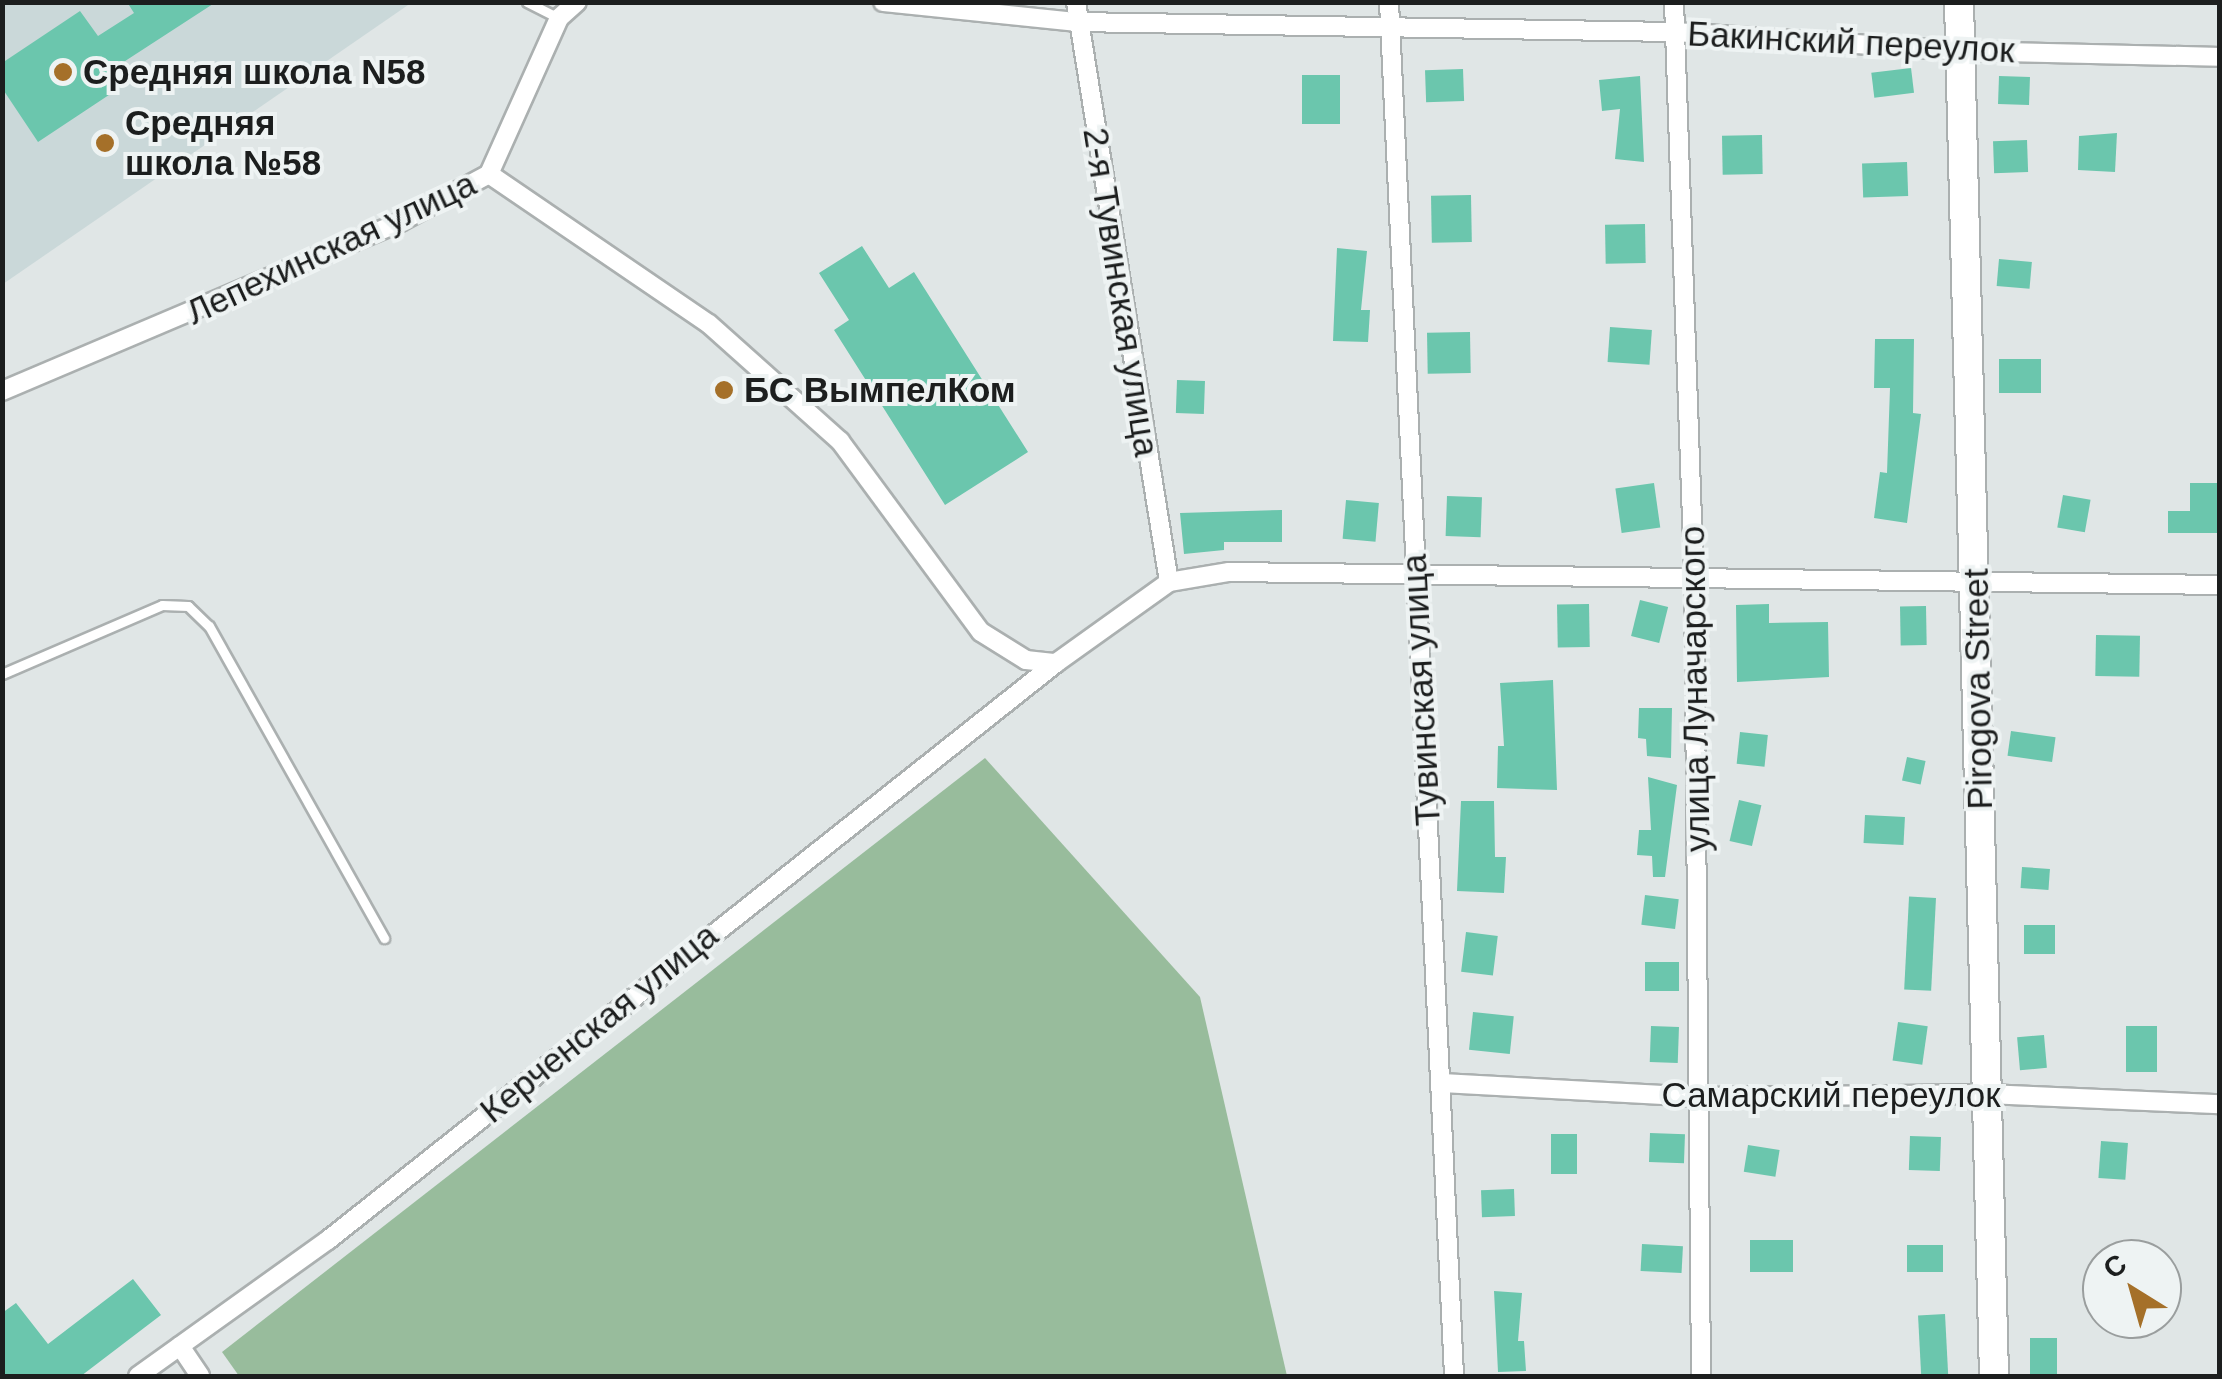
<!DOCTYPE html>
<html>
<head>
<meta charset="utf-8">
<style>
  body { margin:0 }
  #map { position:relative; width:2222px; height:1379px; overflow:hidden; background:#e0e6e6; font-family:Arial,sans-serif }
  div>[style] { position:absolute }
  .built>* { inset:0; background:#cad8d9 }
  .green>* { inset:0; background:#98bc9c }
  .building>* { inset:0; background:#6bc6ad; transform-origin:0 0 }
  .roads { filter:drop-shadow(2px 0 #abb0b0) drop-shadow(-2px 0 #abb0b0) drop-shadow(0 2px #abb0b0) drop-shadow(0 -2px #abb0b0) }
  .lane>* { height:9px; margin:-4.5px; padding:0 4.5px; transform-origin:4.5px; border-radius:4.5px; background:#fff }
  .street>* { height:18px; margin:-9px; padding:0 9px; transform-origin:9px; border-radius:9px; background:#fff }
  .secondary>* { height:28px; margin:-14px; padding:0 14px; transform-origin:14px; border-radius:14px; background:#fff }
  .dots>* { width:28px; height:28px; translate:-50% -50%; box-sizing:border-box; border:5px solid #eef3f3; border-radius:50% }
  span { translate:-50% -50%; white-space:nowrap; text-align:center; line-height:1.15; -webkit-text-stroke:8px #eef3f3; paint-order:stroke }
  .street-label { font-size:35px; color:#1c1e1e }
  .poi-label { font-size:35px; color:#1c1e1e; font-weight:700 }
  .left { translate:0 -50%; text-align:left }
  .frame { position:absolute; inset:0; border:5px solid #1c1e1e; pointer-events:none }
  .north { position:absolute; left:2082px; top:1239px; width:100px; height:100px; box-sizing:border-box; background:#eef3f3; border:2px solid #9a9e9e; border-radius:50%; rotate:323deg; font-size:28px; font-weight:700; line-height:40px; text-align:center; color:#1c1e1e }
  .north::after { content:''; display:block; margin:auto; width:35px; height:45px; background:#a57029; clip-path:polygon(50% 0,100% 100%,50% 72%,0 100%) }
</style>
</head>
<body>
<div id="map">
  <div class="built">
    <i style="clip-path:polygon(3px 3px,411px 3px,3px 284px)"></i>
  </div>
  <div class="green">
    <i style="clip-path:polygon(985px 758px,1200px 997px,1287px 1376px,239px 1376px,222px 1352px)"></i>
  </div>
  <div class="building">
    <i style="clip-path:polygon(127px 2px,216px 2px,119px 65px,130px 81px,38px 142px,2px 88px,2px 63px,80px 11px,98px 36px,134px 13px)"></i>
    <i style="left:1911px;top:68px;width:25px;height:40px;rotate:83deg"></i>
    <i style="left:1463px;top:69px;width:32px;height:38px;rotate:88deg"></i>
    <i style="left:1302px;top:75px;width:38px;height:49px"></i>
    <i style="clip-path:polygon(1640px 76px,1644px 162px,1615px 159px,1620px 109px,1602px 111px,1599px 80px)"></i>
    <i style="left:1999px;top:76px;width:31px;height:28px;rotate:2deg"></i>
    <i style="clip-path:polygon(2117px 133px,2115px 172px,2078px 170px,2079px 136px)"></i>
    <i style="left:1762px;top:135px;width:39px;height:40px;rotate:89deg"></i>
    <i style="left:2027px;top:140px;width:32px;height:34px;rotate:88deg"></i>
    <i style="left:1907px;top:162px;width:34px;height:45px;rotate:88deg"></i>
    <i style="left:1471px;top:195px;width:47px;height:40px;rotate:89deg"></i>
    <i style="left:1645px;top:224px;width:39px;height:40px;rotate:89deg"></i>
    <i style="clip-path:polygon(862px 246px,889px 288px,914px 272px,1028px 452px,945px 505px,834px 330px,849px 320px,819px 273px)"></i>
    <i style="clip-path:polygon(1337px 248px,1367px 251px,1361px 310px,1370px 310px,1368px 342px,1333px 341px)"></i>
    <i style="left:1999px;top:259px;width:33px;height:27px;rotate:5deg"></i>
    <i style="left:1610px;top:327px;width:42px;height:35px;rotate:4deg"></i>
    <i style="left:1470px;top:332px;width:41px;height:43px;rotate:89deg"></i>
    <i style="clip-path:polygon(1875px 339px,1914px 339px,1913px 413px,1921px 414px,1907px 523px,1874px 518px,1880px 472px,1887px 473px,1890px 388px,1874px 388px)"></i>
    <i style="left:1999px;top:359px;width:42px;height:34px"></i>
    <i style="left:1177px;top:380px;width:28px;height:33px;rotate:2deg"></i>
    <i style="left:1654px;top:483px;width:45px;height:39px;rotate:82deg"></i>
    <i style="clip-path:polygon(2190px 483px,2220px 483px,2220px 533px,2168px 533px,2168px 511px,2190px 511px)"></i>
    <i style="left:2063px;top:495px;width:28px;height:33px;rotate:10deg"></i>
    <i style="left:1447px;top:496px;width:35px;height:40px;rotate:2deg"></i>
    <i style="left:1346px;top:500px;width:33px;height:39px;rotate:5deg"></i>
    <i style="clip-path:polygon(1282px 510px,1282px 542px,1224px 542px,1224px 550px,1184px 554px,1180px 513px)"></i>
    <i style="left:1640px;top:600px;width:29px;height:37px;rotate:14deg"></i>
    <i style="left:1589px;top:604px;width:43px;height:32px;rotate:89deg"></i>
    <i style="clip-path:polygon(1769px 604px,1769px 623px,1828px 622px,1829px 677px,1737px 682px,1736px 605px)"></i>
    <i style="left:1926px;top:606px;width:39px;height:26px;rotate:89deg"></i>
    <i style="left:2096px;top:635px;width:44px;height:41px;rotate:1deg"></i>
    <i style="clip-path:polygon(1553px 680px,1557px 790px,1497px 788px,1498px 746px,1504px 746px,1500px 683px)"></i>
    <i style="clip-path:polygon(1639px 708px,1672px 708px,1671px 758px,1647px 756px,1646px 739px,1638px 738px)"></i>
    <i style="left:2011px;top:731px;width:45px;height:25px;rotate:8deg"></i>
    <i style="left:1740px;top:732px;width:28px;height:32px;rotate:6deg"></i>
    <i style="left:1907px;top:757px;width:19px;height:24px;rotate:12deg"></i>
    <i style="clip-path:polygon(1648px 777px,1677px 785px,1665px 877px,1653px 877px,1652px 856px,1637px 855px,1639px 830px,1651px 830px)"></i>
    <i style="left:1739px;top:800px;width:23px;height:42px;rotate:13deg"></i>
    <i style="clip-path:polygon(1461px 801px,1494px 801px,1495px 857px,1506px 857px,1504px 893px,1457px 891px)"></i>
    <i style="left:1865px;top:815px;width:40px;height:28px;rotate:3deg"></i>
    <i style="left:2022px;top:867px;width:28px;height:21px;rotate:4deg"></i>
    <i style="left:1645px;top:895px;width:34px;height:30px;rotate:7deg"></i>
    <i style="left:1936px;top:898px;width:93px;height:27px;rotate:93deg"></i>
    <i style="left:2024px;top:925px;width:31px;height:29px"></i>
    <i style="left:1466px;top:932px;width:32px;height:40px;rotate:7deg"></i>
    <i style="left:1645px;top:962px;width:34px;height:29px"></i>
    <i style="left:1473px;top:1012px;width:41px;height:38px;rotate:6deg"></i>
    <i style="left:1898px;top:1022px;width:30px;height:39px;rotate:8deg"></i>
    <i style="left:1651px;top:1026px;width:28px;height:36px;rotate:2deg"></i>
    <i style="left:2126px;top:1026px;width:31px;height:46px"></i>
    <i style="left:2044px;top:1035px;width:33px;height:27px;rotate:85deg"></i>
    <i style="left:1650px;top:1133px;width:35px;height:29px;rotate:2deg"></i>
    <i style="left:1551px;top:1134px;width:26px;height:40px"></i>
    <i style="left:1910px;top:1136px;width:31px;height:34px;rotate:2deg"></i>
    <i style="left:2101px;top:1141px;width:27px;height:37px;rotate:4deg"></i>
    <i style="left:1748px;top:1145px;width:32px;height:27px;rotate:9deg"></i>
    <i style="left:1514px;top:1189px;width:27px;height:33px;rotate:88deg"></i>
    <i style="left:1750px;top:1240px;width:43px;height:32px"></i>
    <i style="left:1642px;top:1244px;width:41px;height:27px;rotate:3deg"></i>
    <i style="left:1907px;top:1245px;width:36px;height:27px"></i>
    <i style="clip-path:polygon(133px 1279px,161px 1315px,81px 1376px,2px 1376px,2px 1313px,16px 1303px,48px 1344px)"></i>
    <i style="clip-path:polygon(1494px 1291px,1522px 1293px,1518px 1341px,1524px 1341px,1526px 1371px,1498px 1372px)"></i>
    <i style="left:1945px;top:1314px;width:62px;height:27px;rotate:87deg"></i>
    <i style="left:2057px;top:1338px;width:38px;height:27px;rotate:90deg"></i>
  </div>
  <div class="roads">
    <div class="lane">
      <i style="left:527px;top:2px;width:36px;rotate:27deg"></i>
      <i style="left:2px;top:674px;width:174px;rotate:-23.3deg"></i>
      <i style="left:162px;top:605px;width:26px;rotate:2deg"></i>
      <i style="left:188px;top:606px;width:29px;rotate:44deg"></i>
      <i style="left:209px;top:626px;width:358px;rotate:60.7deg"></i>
    </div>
    <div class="street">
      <i style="left:883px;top:2px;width:194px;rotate:5.9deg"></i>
      <i style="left:1076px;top:22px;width:599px;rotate:0.96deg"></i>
      <i style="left:1675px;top:32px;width:287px;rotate:3.8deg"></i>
      <i style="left:1961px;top:51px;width:259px;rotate:1.3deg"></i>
      <i style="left:1076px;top:2px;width:587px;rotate:80.89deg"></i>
      <i style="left:1389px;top:2px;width:1376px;rotate:87.29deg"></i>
      <i style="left:1674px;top:2px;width:575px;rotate:88.01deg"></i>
      <i style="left:1694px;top:577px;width:799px;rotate:89.5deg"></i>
      <i style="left:489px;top:174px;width:171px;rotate:-65.8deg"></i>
      <i style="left:559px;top:18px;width:24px;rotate:-42deg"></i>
      <i style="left:2px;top:391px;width:432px;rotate:-23deg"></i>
      <i style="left:400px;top:222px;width:101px;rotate:-28.3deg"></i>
      <i style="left:489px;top:174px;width:266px;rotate:34.3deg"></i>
      <i style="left:709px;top:324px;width:176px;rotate:41.8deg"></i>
      <i style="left:840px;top:441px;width:237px;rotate:53.6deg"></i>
      <i style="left:981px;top:632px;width:53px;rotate:31.9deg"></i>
      <i style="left:1026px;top:660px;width:30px;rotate:6deg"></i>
      <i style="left:1056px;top:663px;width:139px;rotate:-35.6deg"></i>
      <i style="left:1169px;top:582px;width:61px;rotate:-9.5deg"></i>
      <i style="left:1229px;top:572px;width:991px;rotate:0.75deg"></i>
      <i style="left:1442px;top:1083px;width:258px;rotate:3.1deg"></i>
      <i style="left:1700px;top:1097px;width:287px;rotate:-0.6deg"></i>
      <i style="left:1987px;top:1094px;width:233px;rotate:2.5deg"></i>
      <i style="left:180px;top:1346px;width:36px;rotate:56deg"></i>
      <i style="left:138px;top:1376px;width:234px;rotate:-35.6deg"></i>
      <i style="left:328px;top:1240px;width:929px;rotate:-38.4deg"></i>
    </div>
    <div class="secondary">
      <i style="left:1959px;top:2px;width:1374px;rotate:88.54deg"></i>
    </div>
  </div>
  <div class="dots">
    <i style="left:63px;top:72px;background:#a57029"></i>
    <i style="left:105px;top:143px;background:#a57029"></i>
    <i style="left:724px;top:390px;background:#a57029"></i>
  </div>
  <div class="street-label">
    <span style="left:1851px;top:42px;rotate:3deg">Бакинский переулок</span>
    <span style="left:331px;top:248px;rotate:-25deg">Лепехинская улица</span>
    <span style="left:1121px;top:292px;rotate:81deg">2-я Тувинская улица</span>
    <span style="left:1695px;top:689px;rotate:-91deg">улица Луначарского</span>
    <span style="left:1978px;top:689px;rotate:-91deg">Pirogova Street</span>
    <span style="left:1421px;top:690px;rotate:-93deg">Тувинская улица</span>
    <span style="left:599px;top:1023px;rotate:-39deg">Керченская улица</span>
    <span style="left:1831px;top:1095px">Самарский переулок</span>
  </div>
  <div class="poi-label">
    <span class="left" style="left:83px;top:72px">Средняя школа N58</span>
    <span class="left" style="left:125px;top:143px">Средняя<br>школа №58</span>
    <span class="left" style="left:744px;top:390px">БС ВымпелКом</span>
  </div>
  <div class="frame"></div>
  <div class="north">С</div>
</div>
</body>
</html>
